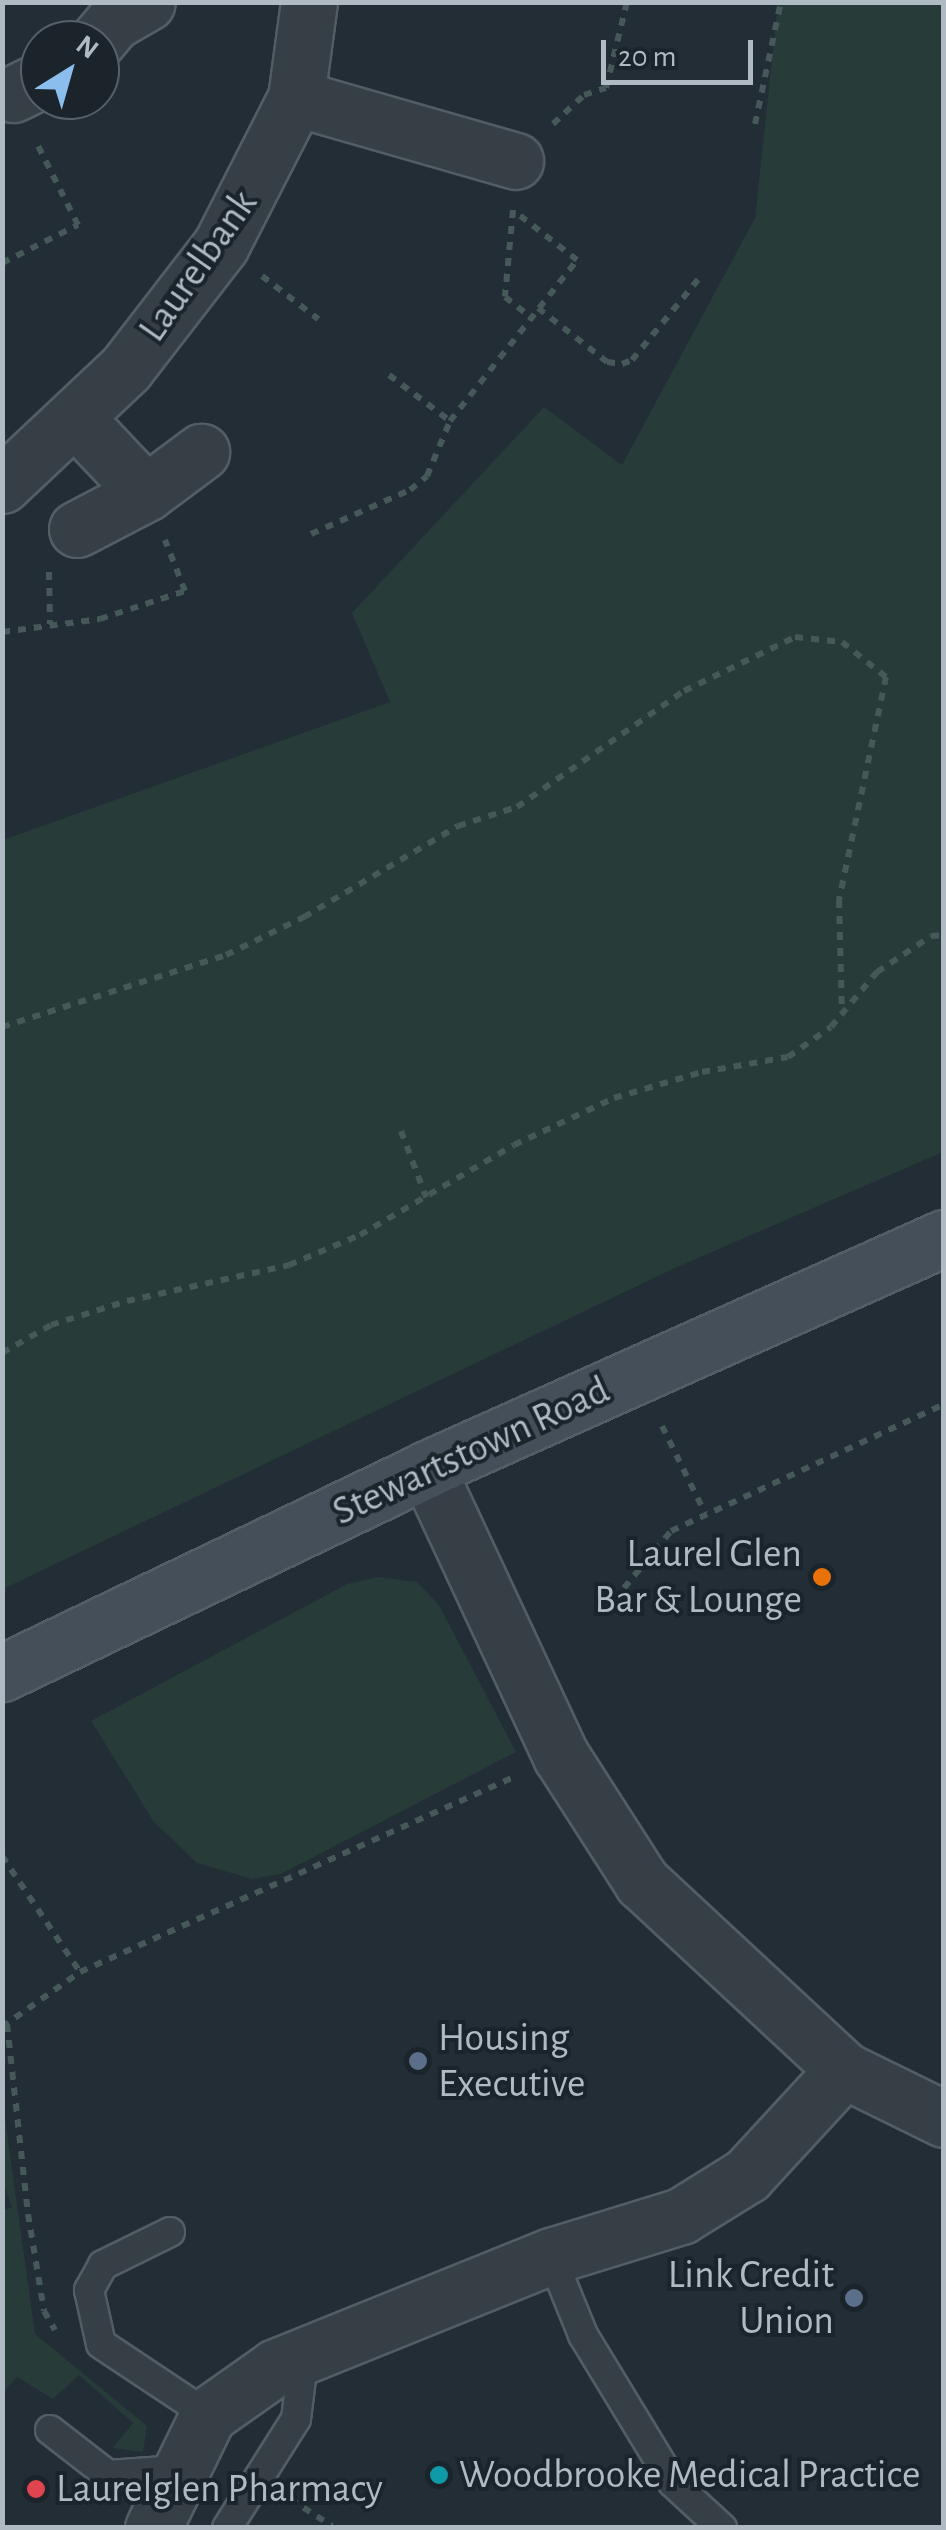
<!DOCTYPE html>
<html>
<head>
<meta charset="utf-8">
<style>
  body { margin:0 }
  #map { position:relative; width:946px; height:2530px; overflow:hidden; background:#222d36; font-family:"Alegreya Sans",sans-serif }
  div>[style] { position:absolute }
  .green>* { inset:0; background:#273b38 }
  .path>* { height:6px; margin-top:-3px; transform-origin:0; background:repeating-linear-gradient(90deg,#465857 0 8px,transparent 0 16px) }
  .roads { filter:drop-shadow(2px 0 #535d64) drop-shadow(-2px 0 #535d64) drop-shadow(0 2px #535d64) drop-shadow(0 -2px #535d64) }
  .lane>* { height:28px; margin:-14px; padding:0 14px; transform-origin:14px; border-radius:14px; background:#363f46 }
  .street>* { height:55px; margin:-27.5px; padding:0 27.5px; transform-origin:27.5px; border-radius:27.5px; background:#363f46 }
  .secondary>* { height:55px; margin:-27.5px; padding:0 27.5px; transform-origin:27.5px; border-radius:27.5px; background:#444f59 }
  .dots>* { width:28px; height:28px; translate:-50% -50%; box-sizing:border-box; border:5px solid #1b242b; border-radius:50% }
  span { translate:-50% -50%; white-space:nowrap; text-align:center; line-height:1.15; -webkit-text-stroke:8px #1b242b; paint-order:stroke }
  .street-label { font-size:40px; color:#b0bac3 }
  .poi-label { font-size:40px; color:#b0bac3 }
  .right { translate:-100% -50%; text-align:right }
  .left { translate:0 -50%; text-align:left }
  .frame { position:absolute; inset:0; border:5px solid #b0bac3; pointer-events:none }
  .north { position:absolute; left:20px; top:20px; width:100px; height:100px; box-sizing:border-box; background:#1b242b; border:2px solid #576068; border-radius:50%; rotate:37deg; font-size:28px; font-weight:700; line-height:40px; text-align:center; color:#b0bac3 }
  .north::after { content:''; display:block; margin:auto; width:35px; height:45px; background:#8bbeed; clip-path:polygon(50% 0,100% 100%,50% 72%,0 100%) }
  .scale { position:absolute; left:601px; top:40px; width:152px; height:45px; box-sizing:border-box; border:5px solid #b0bac3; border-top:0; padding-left:12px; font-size:30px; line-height:35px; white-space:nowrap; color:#b0bac3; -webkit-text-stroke:8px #1b242b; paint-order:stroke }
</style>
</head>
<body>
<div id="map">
  <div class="green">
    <i style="clip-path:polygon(778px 3px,943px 3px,943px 1152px,675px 1268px,3px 1589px,3px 840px,390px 702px,352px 613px,544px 407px,622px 465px,755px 218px)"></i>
    <i style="clip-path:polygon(378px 1577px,417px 1582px,439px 1605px,516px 1752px,281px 1874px,252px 1879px,197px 1863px,154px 1822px,91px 1721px,347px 1584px)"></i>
    <i style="clip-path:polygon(3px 2104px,35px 2334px,147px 2426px,143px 2452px,113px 2448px,133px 2423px,79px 2375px,53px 2399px,17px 2377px,3px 2392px,3px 2211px,12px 2207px,3px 2182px)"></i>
  </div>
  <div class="path">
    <i style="left:553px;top:124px;width:42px;rotate:-43.1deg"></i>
    <i style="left:584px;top:95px;width:23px;rotate:-18deg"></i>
    <i style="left:606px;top:88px;width:89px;rotate:-76.3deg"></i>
    <i style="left:755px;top:124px;width:125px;rotate:-78deg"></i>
    <i style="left:513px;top:210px;width:87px;rotate:95.3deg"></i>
    <i style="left:505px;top:297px;width:33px;rotate:38deg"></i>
    <i style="left:2px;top:263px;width:85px;rotate:-26.6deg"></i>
    <i style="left:78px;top:225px;width:95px;rotate:-116.8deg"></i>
    <i style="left:262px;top:276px;width:71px;rotate:37.5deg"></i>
    <i style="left:538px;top:308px;width:88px;rotate:38deg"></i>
    <i style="left:607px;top:362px;width:15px;rotate:8deg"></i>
    <i style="left:622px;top:364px;width:11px;rotate:-22deg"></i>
    <i style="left:632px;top:360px;width:109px;rotate:-50.6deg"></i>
    <i style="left:389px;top:375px;width:76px;rotate:37deg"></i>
    <i style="left:311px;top:534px;width:108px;rotate:-24deg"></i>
    <i style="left:410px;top:490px;width:22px;rotate:-39deg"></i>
    <i style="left:427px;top:476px;width:60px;rotate:-67.3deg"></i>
    <i style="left:450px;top:421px;width:205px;rotate:-51.7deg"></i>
    <i style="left:577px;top:260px;width:75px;rotate:-142.1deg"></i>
    <i style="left:49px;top:572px;width:52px;rotate:88.9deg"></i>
    <i style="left:2px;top:632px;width:99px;rotate:-7.6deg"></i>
    <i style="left:100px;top:619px;width:89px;rotate:-18.2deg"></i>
    <i style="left:185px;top:591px;width:55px;rotate:-111.4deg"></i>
    <i style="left:2px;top:1027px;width:235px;rotate:-17.8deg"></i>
    <i style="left:226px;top:955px;width:87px;rotate:-26deg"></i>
    <i style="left:304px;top:917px;width:179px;rotate:-30.6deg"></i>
    <i style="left:458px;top:826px;width:62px;rotate:-17.9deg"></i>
    <i style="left:517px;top:807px;width:203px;rotate:-34.8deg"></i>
    <i style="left:684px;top:691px;width:123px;rotate:-25.9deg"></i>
    <i style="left:795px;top:637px;width:47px;rotate:6.1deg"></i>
    <i style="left:842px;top:642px;width:56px;rotate:38.5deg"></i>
    <i style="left:886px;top:677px;width:228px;rotate:101.9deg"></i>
    <i style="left:839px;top:900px;width:113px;rotate:88.5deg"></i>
    <i style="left:401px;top:1131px;width:71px;rotate:69.3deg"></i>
    <i style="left:2px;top:1353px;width:56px;rotate:-29.7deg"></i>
    <i style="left:51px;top:1325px;width:80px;rotate:-17.5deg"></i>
    <i style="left:127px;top:1301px;width:166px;rotate:-12.5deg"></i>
    <i style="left:289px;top:1265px;width:77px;rotate:-22.9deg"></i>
    <i style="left:360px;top:1235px;width:178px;rotate:-30.3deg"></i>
    <i style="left:514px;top:1145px;width:110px;rotate:-25.2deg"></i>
    <i style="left:614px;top:1098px;width:92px;rotate:-16.5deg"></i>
    <i style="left:702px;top:1072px;width:87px;rotate:-9.9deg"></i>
    <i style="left:788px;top:1057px;width:52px;rotate:-34.9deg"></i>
    <i style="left:831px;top:1027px;width:72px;rotate:-50.1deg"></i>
    <i style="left:877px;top:972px;width:65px;rotate:-33.7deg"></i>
    <i style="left:931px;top:936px;width:13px;rotate:-4deg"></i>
    <i style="left:662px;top:1426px;width:97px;rotate:63.7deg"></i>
    <i style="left:624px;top:1588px;width:74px;rotate:-50.5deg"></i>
    <i style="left:671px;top:1531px;width:301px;rotate:-24.9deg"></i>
    <i style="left:2px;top:1856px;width:140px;rotate:56.1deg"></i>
    <i style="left:7px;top:2024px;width:191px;rotate:83.7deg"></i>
    <i style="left:28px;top:2214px;width:98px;rotate:80.6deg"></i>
    <i style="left:44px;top:2311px;width:22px;rotate:60deg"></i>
    <i style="left:2px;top:2027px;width:95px;rotate:-35.2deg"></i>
    <i style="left:80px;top:1972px;width:474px;rotate:-24.2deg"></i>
    <i style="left:290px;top:2499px;width:50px;rotate:32.7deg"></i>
  </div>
  <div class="roads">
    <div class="lane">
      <i style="left:170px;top:2232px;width:75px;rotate:153.8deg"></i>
      <i style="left:103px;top:2265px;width:29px;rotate:119deg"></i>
      <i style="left:89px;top:2290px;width:55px;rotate:77.5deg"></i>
      <i style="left:101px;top:2344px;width:128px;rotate:33.6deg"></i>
      <i style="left:551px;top:2256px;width:85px;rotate:67.9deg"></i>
      <i style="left:583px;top:2335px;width:173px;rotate:58.7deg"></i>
      <i style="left:673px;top:2483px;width:67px;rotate:42.6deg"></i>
      <i style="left:50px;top:2430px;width:73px;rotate:37.8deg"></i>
      <i style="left:108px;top:2475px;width:70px;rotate:-4.1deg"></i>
      <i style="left:227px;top:2528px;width:129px;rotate:-57.7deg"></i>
      <i style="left:296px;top:2419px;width:64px;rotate:-82.9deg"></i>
    </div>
    <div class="street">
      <i style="left:98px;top:40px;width:23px;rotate:-50deg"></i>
      <i style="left:113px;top:22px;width:39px;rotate:-30deg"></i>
      <i style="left:13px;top:94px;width:30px;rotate:-26deg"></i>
      <i style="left:296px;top:98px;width:228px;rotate:16deg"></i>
      <i style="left:77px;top:420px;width:100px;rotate:46.6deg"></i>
      <i style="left:2px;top:485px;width:170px;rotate:-43.3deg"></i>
      <i style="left:126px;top:368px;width:155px;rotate:-52.3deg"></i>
      <i style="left:221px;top:245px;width:165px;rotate:-63deg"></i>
      <i style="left:296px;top:98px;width:97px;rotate:-82.3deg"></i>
      <i style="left:77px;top:529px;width:78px;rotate:-27.6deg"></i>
      <i style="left:146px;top:493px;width:69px;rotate:-36.7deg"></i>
      <i style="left:427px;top:1469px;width:317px;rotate:65deg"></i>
      <i style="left:561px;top:1756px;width:150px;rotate:57.3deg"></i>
      <i style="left:642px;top:1882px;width:276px;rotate:42.9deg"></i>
      <i style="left:844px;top:2070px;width:111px;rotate:26.1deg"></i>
      <i style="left:153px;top:2528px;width:126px;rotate:-64deg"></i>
      <i style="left:208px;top:2415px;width:83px;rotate:-35.2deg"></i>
      <i style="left:276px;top:2367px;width:297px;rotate:-22deg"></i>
      <i style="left:551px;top:2256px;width:136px;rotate:-17.1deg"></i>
      <i style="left:681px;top:2216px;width:78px;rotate:-31.8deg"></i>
      <i style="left:747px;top:2175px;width:143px;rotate:-47.3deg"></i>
    </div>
    <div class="secondary">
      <i style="left:2px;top:1673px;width:471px;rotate:-25.6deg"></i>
      <i style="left:427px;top:1469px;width:566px;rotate:-24.08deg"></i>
    </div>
  </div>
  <div class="dots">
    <i style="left:822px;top:1577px;background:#e8710a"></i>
    <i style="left:418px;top:2061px;background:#5c6f8a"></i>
    <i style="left:854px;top:2298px;background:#5c6f8a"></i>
    <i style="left:439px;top:2475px;background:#0f9aa8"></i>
    <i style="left:36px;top:2489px;background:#e0444e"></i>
  </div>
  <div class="street-label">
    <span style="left:198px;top:266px;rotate:-55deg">Laurelbank</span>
    <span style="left:471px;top:1451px;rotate:-25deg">Stewartstown Road</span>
  </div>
  <div class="poi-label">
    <span class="right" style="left:802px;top:1577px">Laurel Glen<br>Bar &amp; Lounge</span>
    <span class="left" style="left:438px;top:2061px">Housing<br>Executive</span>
    <span class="right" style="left:834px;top:2298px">Link Credit<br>Union</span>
    <span class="left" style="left:459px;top:2475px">Woodbrooke Medical Practice</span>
    <span class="left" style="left:56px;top:2489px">Laurelglen Pharmacy</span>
  </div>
  <div class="frame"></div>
  <div class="north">N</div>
  <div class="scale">20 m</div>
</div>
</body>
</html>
